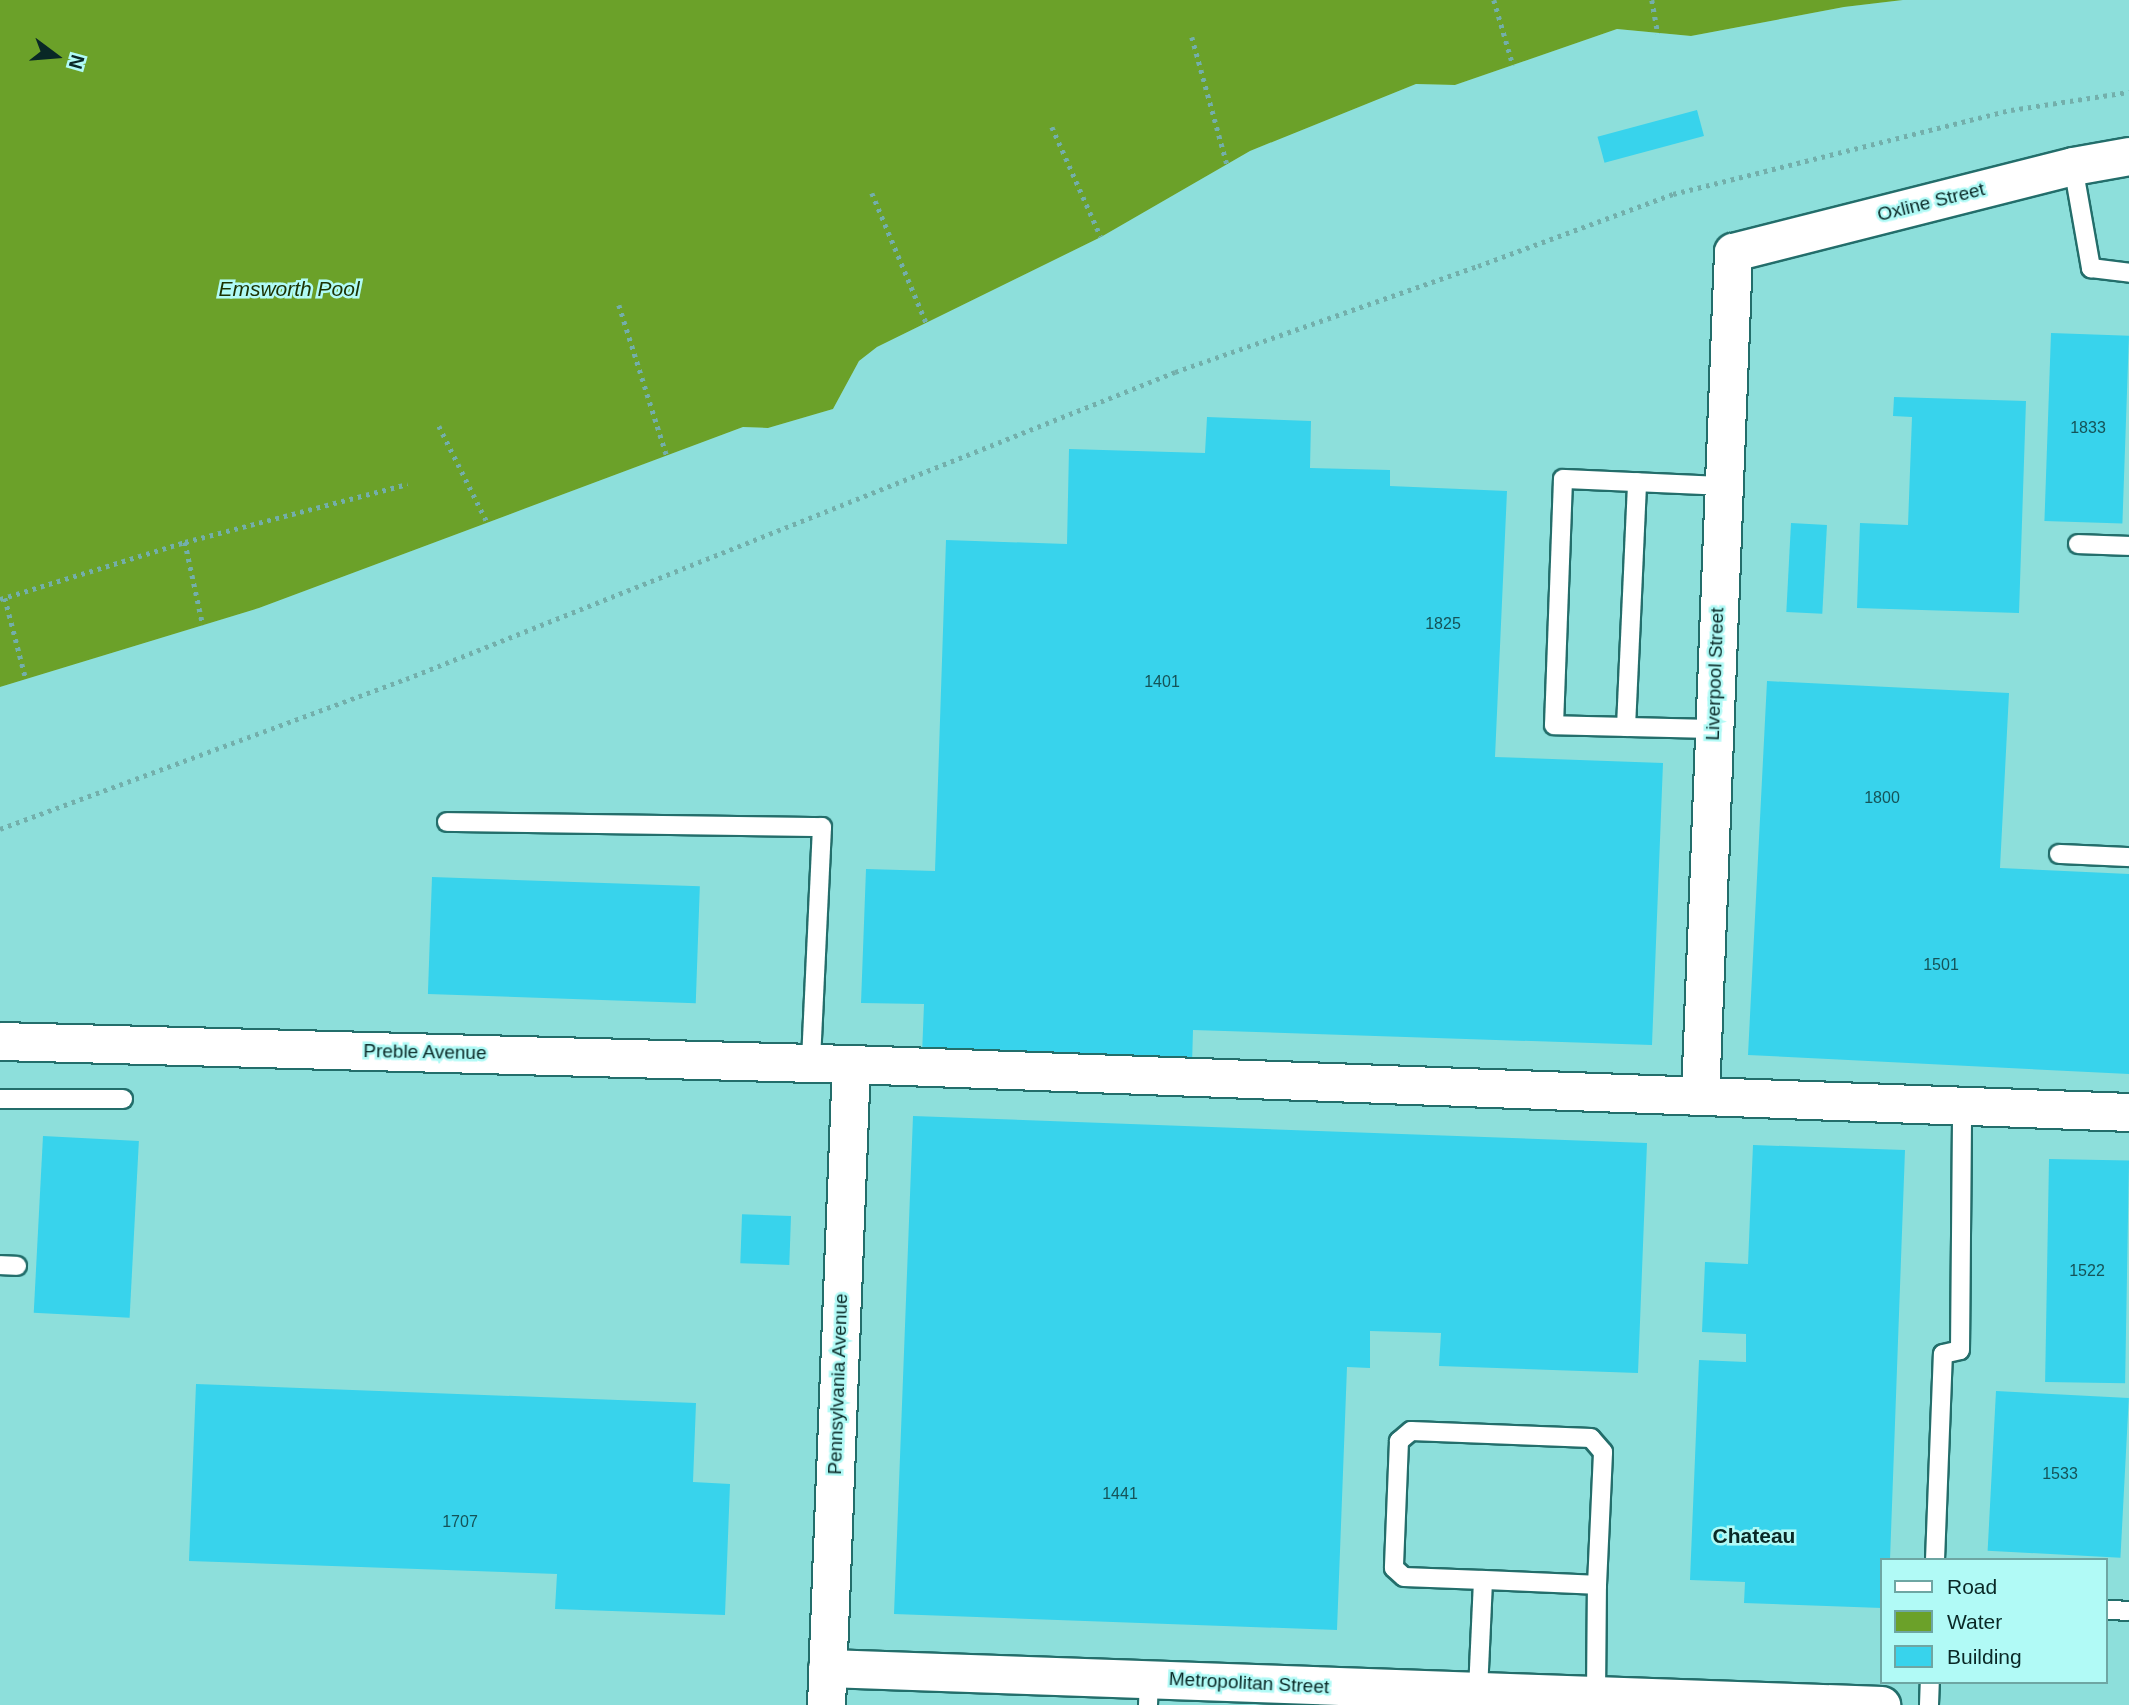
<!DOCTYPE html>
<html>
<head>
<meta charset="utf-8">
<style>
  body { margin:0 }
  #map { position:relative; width:2129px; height:1705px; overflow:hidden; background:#a4ede8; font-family:Arial,sans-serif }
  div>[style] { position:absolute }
  .built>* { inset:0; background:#8ddfdb }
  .water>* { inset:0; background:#6ba129 }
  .building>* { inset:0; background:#38d3ec; transform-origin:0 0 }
  .path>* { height:4.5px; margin-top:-2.25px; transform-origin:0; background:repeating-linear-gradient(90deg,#73afab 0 3.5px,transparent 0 8.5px) }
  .roads { filter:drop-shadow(2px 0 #236e6b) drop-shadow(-2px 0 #236e6b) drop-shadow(0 2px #236e6b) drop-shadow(0 -2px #236e6b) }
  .service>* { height:18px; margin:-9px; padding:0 9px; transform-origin:9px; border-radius:9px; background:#fff }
  .minor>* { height:37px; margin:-18.5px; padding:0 18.5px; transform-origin:18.5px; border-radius:18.5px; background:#fff }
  span { translate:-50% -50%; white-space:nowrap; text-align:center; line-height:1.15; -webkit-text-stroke:5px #b1faf6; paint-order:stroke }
  .number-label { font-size:16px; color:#155358 }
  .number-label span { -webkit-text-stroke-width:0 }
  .street-label { font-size:19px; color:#092826 }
  .water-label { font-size:21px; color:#1c3202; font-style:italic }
  .neighbourhood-label { font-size:21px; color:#092826; font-weight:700 }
  .legend { position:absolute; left:1880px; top:1558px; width:228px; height:126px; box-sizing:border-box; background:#b1faf6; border:2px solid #6ea6a3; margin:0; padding:9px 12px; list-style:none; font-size:21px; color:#092826 }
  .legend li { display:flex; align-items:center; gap:14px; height:35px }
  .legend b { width:35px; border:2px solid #6ea6a3 }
  .north { position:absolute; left:21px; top:21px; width:70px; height:70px; -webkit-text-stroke:5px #b1faf6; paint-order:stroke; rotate:106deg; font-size:19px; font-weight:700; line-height:28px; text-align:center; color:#092826 }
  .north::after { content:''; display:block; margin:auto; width:24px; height:32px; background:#092826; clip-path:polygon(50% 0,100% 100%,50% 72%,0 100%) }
</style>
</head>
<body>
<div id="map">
  <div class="built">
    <i style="clip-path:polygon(evenodd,1903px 0,2129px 0,2129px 1705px,0 1705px,0 687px,259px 608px,743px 427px,768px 428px,833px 409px,859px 361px,877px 347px,1101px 237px,1250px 151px,1416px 84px,1455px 85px,1617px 29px,1691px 36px,1844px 7px,1903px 0,1882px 1560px,2106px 1560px,2106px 1682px,1882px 1682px,1882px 1560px)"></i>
  </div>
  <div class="water">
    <i style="clip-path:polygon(0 0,1903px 0,1844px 7px,1691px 36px,1617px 29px,1455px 85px,1416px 84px,1250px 151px,1101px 237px,877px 347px,859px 361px,833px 409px,768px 428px,743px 427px,259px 608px,0 687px)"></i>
  </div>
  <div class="building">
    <i style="left:1697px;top:110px;width:27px;height:103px;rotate:75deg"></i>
    <i style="left:2051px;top:333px;width:78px;height:188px;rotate:2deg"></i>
    <i style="clip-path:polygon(1894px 397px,2026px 401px,2019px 613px,1857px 608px,1860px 523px,1908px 525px,1912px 417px,1893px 416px)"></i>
    <i style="clip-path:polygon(1207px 417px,1311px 421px,1310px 468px,1390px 470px,1390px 486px,1507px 491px,1495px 757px,1663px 763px,1652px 1045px,1193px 1030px,1192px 1064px,922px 1055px,924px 1004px,861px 1003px,866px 869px,935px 871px,946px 540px,1067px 544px,1069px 449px,1205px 453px)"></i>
    <i style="left:1791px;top:523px;width:36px;height:89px;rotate:3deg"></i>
    <i style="clip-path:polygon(1767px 681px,2009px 693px,2000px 868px,2129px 874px,2129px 1074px,1748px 1055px)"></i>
    <i style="left:432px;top:877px;width:268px;height:117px;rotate:2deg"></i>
    <i style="clip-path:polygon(913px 1116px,1647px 1143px,1638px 1373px,1439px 1366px,1441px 1333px,1370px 1331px,1370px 1368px,1347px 1367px,1337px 1630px,894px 1614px)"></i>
    <i style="left:43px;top:1136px;width:96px;height:177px;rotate:3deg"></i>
    <i style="clip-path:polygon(1753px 1145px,1905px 1150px,1890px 1560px,1882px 1560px,1882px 1608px,1744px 1603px,1745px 1582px,1690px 1580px,1699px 1360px,1746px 1362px,1746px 1334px,1702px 1332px,1705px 1262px,1748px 1264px)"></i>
    <i style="left:2049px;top:1159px;width:80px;height:223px;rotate:1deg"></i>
    <i style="left:791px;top:1216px;width:49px;height:49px;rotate:92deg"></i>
    <i style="clip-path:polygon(196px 1384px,696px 1403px,693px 1482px,730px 1484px,725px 1615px,555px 1609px,557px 1574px,189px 1561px)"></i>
    <i style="left:1996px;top:1391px;width:133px;height:160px;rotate:3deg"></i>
  </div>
  <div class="path">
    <i style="left:1494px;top:0;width:68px;rotate:73.7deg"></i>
    <i style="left:1652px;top:0;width:34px;rotate:80deg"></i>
    <i style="left:1192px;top:37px;width:132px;rotate:74.6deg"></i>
    <i style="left:1052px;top:127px;width:120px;rotate:66deg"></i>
    <i style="left:872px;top:193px;width:140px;rotate:67.3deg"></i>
    <i style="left:619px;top:305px;width:158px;rotate:72.4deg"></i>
    <i style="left:439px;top:426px;width:110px;rotate:63.4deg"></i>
    <i style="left:185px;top:542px;width:85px;rotate:77.8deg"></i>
    <i style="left:5px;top:598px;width:84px;rotate:75.5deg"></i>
    <i style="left:0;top:599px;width:194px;rotate:-17.1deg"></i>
    <i style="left:185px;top:542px;width:230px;rotate:-14.6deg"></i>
    <i style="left:0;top:829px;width:433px;rotate:-20.3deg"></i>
    <i style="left:406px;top:679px;width:828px;rotate:-21.76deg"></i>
    <i style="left:1175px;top:372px;width:321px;rotate:-19.3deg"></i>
    <i style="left:1478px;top:266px;width:208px;rotate:-20.3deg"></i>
    <i style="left:1673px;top:194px;width:348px;rotate:-14deg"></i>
    <i style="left:2011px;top:110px;width:119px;rotate:-8.7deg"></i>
  </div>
  <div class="roads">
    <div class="service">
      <i style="left:2073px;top:166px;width:104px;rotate:80deg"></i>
      <i style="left:2091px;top:268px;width:38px;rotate:7deg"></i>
      <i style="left:2078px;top:544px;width:51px;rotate:2.2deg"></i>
      <i style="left:1626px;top:727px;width:245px;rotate:-87.4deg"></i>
      <i style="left:1713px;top:729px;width:159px;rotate:-178.6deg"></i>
      <i style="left:1554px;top:725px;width:246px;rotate:-87.9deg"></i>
      <i style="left:1563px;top:479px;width:160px;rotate:2.5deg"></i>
      <i style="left:447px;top:822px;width:375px;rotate:0.8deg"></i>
      <i style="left:822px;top:827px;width:236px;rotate:92.7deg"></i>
      <i style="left:2059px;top:854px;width:70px;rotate:2.5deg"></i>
      <i style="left:0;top:1099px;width:123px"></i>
      <i style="left:0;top:1265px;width:17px;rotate:3deg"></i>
      <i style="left:1935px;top:1560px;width:206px;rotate:-87.8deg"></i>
      <i style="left:1943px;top:1354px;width:17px;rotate:-13deg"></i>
      <i style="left:1960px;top:1350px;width:245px;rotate:-89.5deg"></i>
      <i style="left:2106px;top:1610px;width:23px;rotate:2deg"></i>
      <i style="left:1478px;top:1691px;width:111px;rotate:-87.4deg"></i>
      <i style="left:1483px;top:1580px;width:114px;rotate:2.5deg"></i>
      <i style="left:1597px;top:1585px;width:133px;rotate:-87.4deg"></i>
      <i style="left:1603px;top:1452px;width:18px;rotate:-131deg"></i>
      <i style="left:1591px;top:1438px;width:180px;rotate:-177.8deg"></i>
      <i style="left:1411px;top:1431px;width:16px;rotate:140deg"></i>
      <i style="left:1399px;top:1441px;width:127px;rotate:92.3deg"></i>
      <i style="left:1394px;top:1568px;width:13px;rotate:42deg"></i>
      <i style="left:1404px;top:1577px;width:79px;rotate:2.2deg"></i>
      <i style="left:1596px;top:1695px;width:110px;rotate:-89.5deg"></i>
      <i style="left:1148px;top:1705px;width:26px;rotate:-88deg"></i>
      <i style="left:1929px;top:1705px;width:23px;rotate:-88deg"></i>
    </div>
    <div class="minor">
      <i style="left:0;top:1041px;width:851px;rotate:1.55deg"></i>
      <i style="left:851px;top:1064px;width:1279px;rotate:2.15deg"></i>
      <i style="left:1700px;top:1096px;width:845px;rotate:-87.76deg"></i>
      <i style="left:1733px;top:252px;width:351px;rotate:-14.2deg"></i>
      <i style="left:2073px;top:166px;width:57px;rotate:-10.1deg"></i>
      <i style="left:827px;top:1668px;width:1055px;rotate:2.01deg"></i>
      <i style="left:826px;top:1705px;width:641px;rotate:-87.77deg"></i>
    </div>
  </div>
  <div class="number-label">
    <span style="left:2088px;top:428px">1833</span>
    <span style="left:1443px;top:624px">1825</span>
    <span style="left:1162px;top:682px">1401</span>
    <span style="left:1882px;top:798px">1800</span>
    <span style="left:1941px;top:965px">1501</span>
    <span style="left:2087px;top:1271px">1522</span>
    <span style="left:2060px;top:1474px">1533</span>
    <span style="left:1120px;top:1494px">1441</span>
    <span style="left:460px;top:1522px">1707</span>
  </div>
  <div class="street-label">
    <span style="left:1931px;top:202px;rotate:-14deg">Oxline Street</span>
    <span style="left:1715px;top:674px;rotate:-88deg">Liverpool Street</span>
    <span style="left:425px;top:1052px;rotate:1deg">Preble Avenue</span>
    <span style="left:838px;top:1384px;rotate:-88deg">Pennsylvania Avenue</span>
    <span style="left:1249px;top:1683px;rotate:3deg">Metropolitan Street</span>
  </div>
  <div class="water-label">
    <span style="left:289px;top:289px">Emsworth Pool</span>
  </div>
  <div class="neighbourhood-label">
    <span style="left:1754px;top:1536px">Chateau</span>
  </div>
  <ul class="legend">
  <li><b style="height:9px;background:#fff"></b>Road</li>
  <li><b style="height:19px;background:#6ba129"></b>Water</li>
  <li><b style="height:19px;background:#38d3ec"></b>Building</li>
  </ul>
  <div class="north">N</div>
</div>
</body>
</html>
